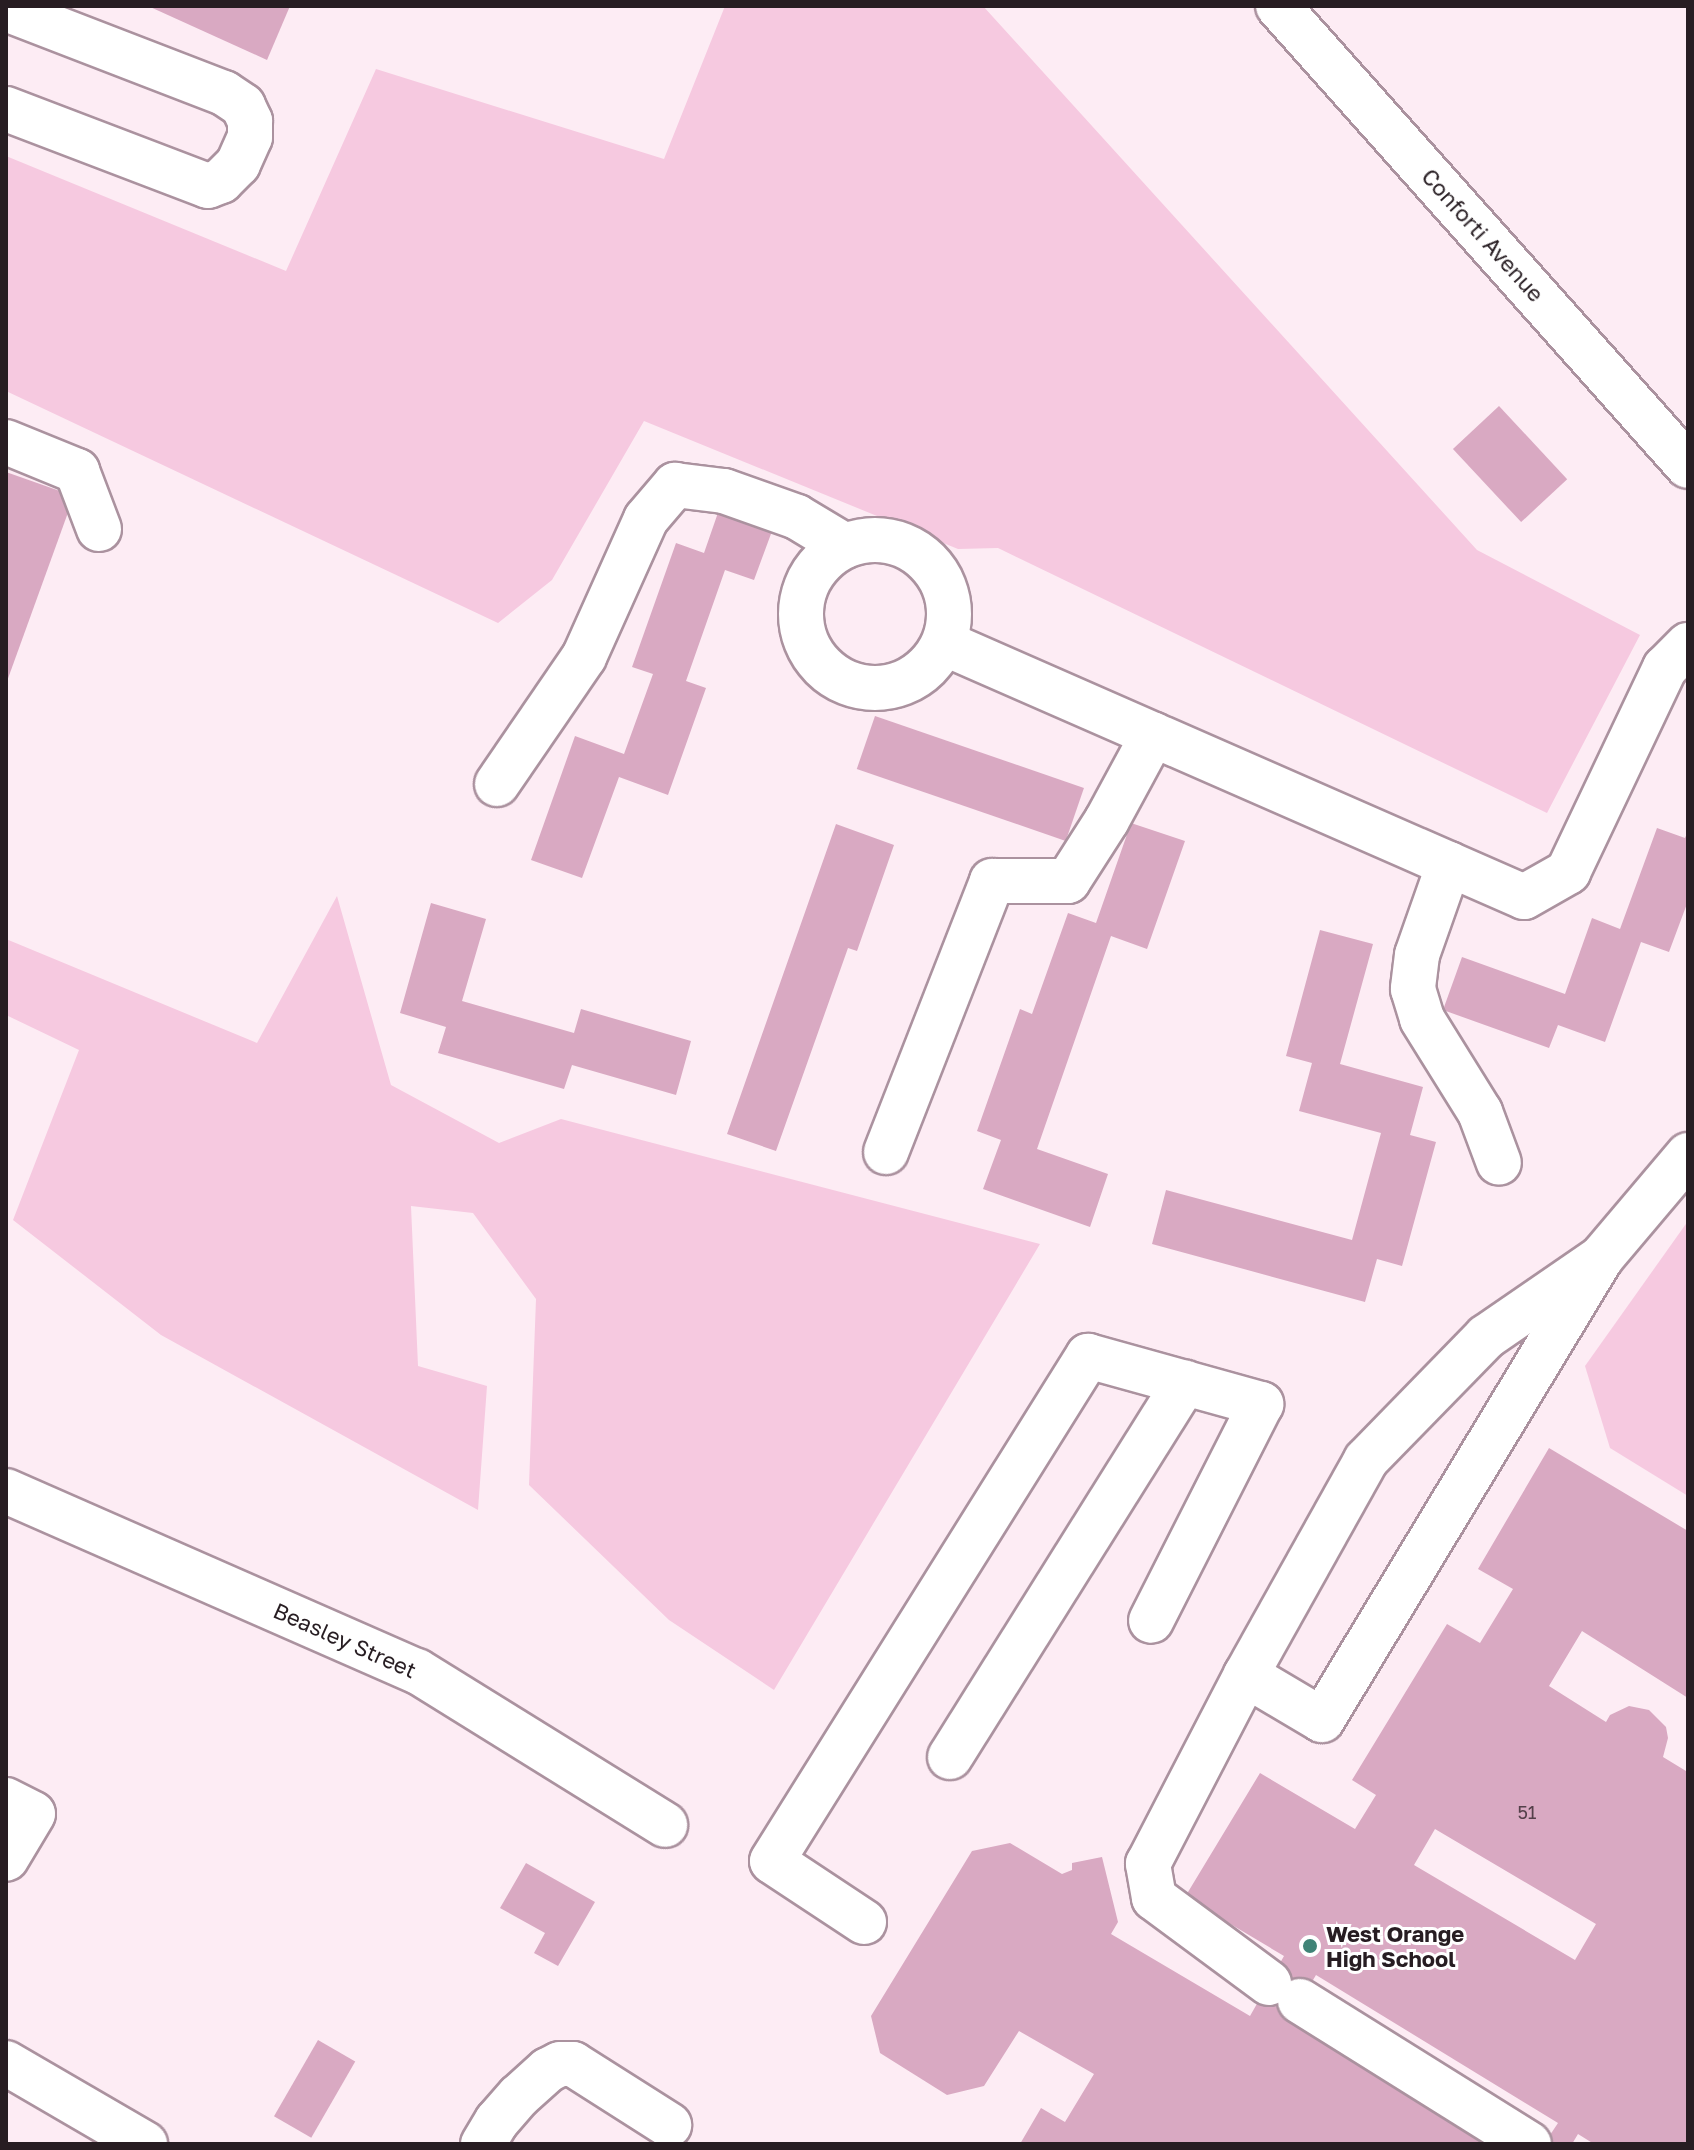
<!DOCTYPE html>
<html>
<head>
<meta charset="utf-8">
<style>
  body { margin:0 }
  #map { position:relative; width:1694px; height:2150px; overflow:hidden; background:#fdecf4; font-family:"Golos Text",sans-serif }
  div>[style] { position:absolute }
  .green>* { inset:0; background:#f6c9e0 }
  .building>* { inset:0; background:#d9a9c2; transform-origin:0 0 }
  .roads { filter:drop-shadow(2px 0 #ab929f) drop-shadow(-2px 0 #ab929f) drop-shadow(0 2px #ab929f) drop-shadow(0 -2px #ab929f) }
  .minor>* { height:44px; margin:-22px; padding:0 22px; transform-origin:22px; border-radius:22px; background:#fff }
  .minor>.ring { margin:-22px; padding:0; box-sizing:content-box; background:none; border:44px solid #fff; border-radius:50% }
  .major>* { height:44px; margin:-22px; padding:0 22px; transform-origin:22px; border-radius:22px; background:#fff }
  .dots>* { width:22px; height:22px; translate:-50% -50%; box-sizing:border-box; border:4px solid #fff; border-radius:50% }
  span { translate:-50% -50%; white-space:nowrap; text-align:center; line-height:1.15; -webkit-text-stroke:6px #fff; paint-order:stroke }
  .number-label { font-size:18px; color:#54404a }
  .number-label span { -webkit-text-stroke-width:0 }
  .street-label { font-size:22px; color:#271d22 }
  .poi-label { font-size:22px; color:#271d22; font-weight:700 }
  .left { translate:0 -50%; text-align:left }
  .frame { position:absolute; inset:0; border:8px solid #271d22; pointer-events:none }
</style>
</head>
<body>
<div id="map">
  <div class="green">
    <i style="clip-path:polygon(725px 6px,983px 6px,1477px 550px,1640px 635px,1547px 813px,998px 548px,958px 549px,644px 421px,552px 580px,498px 623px,6px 391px,6px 156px,286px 271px,376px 69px,664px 159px)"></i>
    <i style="clip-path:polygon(337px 896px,391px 1085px,499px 1143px,561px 1119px,1040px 1244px,774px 1690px,669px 1620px,529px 1485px,536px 1299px,473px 1213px,411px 1206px,418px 1366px,487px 1386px,478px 1510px,161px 1335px,13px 1220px,79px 1050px,6px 1015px,6px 939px,257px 1043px)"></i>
    <i style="clip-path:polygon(1688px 1221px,1688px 1496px,1610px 1448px,1585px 1366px)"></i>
  </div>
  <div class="building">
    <i style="clip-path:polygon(148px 6px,290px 6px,267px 60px)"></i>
    <i style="left:1499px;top:406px;width:100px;height:63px;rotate:47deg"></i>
    <i style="clip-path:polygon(6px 472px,74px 496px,6px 684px)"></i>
    <i style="clip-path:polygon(721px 504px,775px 523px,754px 580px,725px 570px,686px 681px,706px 688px,668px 795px,619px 777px,582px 878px,531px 860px,575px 736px,624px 754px,653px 674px,632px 667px,676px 543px,704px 553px)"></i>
    <i style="left:875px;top:716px;width:221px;height:56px;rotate:19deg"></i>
    <i style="clip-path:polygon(1131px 823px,1185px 841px,1147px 949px,1111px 936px,1037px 1149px,1108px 1174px,1090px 1227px,983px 1189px,1001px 1140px,977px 1131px,1020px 1009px,1032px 1014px,1068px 913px,1096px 923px)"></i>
    <i style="clip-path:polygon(836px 824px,894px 845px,857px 951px,848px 948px,776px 1151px,727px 1134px)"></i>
    <i style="clip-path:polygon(1657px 828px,1685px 838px,1688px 831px,1688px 901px,1669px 952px,1641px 942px,1605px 1042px,1558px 1025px,1549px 1048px,1443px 1010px,1462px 957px,1565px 994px,1592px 918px,1620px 929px)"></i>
    <i style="clip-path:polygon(431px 903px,486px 919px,462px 1001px,574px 1033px,581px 1009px,691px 1041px,676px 1095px,572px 1065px,564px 1089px,438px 1053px,446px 1027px,400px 1013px)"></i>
    <i style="clip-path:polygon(1320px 930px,1373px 944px,1340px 1064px,1423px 1087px,1410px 1135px,1436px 1142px,1402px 1266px,1377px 1259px,1365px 1302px,1152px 1244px,1166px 1190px,1352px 1240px,1381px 1133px,1299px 1111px,1312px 1063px,1286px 1056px)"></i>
    <i style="clip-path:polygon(evenodd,1549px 1448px,1688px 1531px,1688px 1698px,1582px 1631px,1549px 1686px,1606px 1722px,1610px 1715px,1629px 1706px,1649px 1710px,1666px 1727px,1668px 1738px,1663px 1757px,1686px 1771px,1688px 1767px,1688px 2144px,1594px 2144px,1578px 2134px,1572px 2144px,1544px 2144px,1558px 2123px,1316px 1975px,1291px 2017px,1497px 2144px,1020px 2144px,1041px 2108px,1065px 2122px,1094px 2074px,1019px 2031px,984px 2086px,947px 2095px,880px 2053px,871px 2016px,972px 1851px,1010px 1843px,1062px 1874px,1072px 1870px,1072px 1863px,1102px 1857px,1118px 1922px,1111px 1934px,1250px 2016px,1284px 1956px,1185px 1897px,1260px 1773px,1355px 1829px,1376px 1795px,1352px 1780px,1447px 1624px,1480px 1643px,1513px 1589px,1478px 1569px,1549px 1448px,1435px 1829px,1596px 1924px,1575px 1960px,1414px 1865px,1435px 1829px)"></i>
    <i style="clip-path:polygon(526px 1863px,595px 1902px,558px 1966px,534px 1953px,545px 1933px,500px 1908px)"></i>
    <i style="left:318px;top:2040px;width:43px;height:88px;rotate:30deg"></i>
  </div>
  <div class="roads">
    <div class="minor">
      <i style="left:1278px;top:6px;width:616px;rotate:48.29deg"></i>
      <i style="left:6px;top:9px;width:234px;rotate:21.1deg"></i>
      <i style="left:224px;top:93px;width:23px;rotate:34deg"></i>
      <i style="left:243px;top:106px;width:17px;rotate:65deg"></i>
      <i style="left:250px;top:121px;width:16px;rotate:90deg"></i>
      <i style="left:250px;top:137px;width:30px;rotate:114deg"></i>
      <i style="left:238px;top:164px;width:24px;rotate:135deg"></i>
      <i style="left:221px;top:181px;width:14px;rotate:159deg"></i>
      <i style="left:208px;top:186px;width:216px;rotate:-159.1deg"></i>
      <i style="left:6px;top:442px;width:77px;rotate:22.2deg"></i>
      <i style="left:77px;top:471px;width:62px;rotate:69.2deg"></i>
      <i class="ring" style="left:801px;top:540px;width:104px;height:104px"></i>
      <i style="left:944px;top:643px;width:633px;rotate:23.65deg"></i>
      <i style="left:1524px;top:897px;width:51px;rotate:-29.6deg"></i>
      <i style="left:1568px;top:872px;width:226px;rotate:-64.6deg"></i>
      <i style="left:1665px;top:668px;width:33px;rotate:-45deg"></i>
      <i style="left:497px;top:784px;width:154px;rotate:-55.6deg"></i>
      <i style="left:584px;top:657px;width:151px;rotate:-65.8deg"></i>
      <i style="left:646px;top:519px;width:45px;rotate:-49.5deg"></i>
      <i style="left:675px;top:485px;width:49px;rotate:7deg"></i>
      <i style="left:724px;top:491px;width:77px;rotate:19.6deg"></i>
      <i style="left:797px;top:517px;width:56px;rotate:31.1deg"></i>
      <i style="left:1449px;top:864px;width:96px;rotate:109.4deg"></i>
      <i style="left:1417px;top:955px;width:34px;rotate:97deg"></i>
      <i style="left:1413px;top:989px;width:31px;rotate:73deg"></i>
      <i style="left:1422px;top:1019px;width:110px;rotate:58.1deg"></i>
      <i style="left:1480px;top:1112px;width:54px;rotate:69.6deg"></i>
      <i style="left:886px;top:1152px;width:291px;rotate:-68.6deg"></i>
      <i style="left:992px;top:881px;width:76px"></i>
      <i style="left:1068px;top:881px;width:72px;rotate:-57.4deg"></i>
      <i style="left:1107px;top:820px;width:97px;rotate:-61.6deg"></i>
      <i style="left:6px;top:1491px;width:449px;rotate:23.7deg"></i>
      <i style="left:417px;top:1671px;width:292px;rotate:31.8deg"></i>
      <i style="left:1246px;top:1675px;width:88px;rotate:30.6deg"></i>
      <i style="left:1322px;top:1720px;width:540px;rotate:-58.87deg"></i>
      <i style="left:1601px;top:1258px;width:135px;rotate:-49.8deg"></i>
      <i style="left:950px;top:1757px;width:442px;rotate:-57.9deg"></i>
      <i style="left:6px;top:1800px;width:30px;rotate:27deg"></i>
      <i style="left:33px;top:1814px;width:52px;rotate:121deg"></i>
      <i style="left:864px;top:1922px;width:110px;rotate:-146.5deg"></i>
      <i style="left:772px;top:1861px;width:596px;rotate:-57.96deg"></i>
      <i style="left:1088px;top:1356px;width:180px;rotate:15.5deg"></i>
      <i style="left:1261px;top:1404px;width:243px;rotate:116.9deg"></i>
      <i style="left:1269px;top:1983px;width:143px;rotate:-143.5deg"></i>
      <i style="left:1154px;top:1898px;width:35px;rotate:-100deg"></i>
      <i style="left:1148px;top:1864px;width:213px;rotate:-62.6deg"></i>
      <i style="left:1246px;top:1675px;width:246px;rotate:-60.8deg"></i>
      <i style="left:1366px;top:1460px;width:172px;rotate:-45.7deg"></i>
      <i style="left:1486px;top:1337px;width:140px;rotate:-34.5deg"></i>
      <i style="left:1300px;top:2001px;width:270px;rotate:32deg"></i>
      <i style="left:483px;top:2144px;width:27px;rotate:-59deg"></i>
      <i style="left:497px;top:2121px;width:33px;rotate:-49deg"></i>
      <i style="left:519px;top:2096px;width:39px;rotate:-42deg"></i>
      <i style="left:548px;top:2070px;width:13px;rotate:-27deg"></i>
      <i style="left:560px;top:2064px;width:13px"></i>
      <i style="left:573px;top:2064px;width:114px;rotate:32.4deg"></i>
    </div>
    <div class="major">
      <i style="left:6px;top:2063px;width:161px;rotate:30.2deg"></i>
    </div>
  </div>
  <div class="dots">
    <i style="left:1310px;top:1946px;background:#408477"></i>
  </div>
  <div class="number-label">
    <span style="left:1527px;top:1812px">51</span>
  </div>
  <div class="street-label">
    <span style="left:1483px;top:235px;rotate:48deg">Conforti Avenue</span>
    <span style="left:345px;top:1640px;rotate:24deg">Beasley Street</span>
  </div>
  <div class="poi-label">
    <span class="left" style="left:1326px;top:1946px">West Orange<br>High School</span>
  </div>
  <div class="frame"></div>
</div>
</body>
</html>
